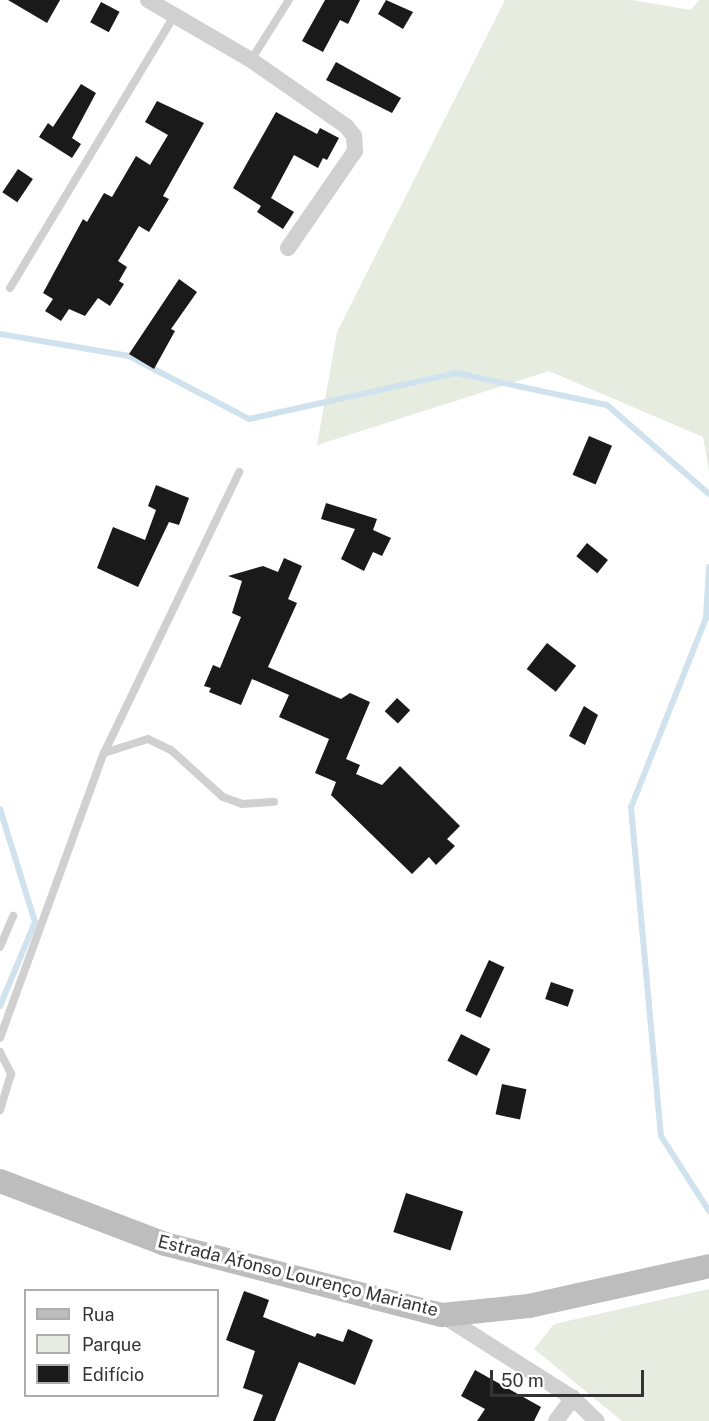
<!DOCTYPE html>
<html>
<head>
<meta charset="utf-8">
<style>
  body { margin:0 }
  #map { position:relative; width:709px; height:1421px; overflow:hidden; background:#fff; font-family:"Public Sans",sans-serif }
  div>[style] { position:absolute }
  .green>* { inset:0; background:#e6ecdf }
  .stream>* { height:6px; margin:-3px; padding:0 3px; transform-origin:3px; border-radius:3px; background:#cfe2ee }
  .building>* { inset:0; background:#1a1a1a; transform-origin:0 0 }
  .service>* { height:8px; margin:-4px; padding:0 4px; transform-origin:4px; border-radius:4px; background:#d0d0d0 }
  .minor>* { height:16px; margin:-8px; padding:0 8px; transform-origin:8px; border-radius:8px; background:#d0d0d0 }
  .secondary>* { height:24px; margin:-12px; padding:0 12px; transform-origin:12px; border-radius:12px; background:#bdbdbd }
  span { translate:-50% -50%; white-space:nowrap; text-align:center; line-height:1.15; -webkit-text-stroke:6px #fff; paint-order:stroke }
  .street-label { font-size:18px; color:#333 }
  .legend { position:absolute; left:24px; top:1289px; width:195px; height:108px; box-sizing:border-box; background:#fff; border:2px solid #adadad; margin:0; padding:8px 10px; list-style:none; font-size:18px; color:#333 }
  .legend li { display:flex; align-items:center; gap:12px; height:30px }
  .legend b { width:30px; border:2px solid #adadad }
  .scale { position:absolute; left:490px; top:1370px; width:154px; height:27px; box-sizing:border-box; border:3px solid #333; border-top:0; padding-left:8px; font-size:18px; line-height:21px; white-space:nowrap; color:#333; -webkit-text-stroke:4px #fff; paint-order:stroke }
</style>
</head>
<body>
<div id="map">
  <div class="green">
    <i style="clip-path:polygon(505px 0,631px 0,691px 10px,699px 0,709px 0,709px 472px,703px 437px,549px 371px,317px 445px,337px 332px)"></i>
    <i style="clip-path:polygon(709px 1289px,709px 1421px,622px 1421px,534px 1349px,554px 1324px)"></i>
  </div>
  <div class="stream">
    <i style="left:0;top:334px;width:131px;rotate:9.7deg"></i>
    <i style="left:129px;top:356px;width:136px;rotate:27.7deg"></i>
    <i style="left:249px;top:419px;width:212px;rotate:-12.5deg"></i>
    <i style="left:456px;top:373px;width:154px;rotate:12deg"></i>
    <i style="left:607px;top:405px;width:135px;rotate:41.1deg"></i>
    <i style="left:709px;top:567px;width:51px;rotate:93.4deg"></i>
    <i style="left:706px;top:618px;width:203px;rotate:111.6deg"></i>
    <i style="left:631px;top:807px;width:330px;rotate:84.8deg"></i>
    <i style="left:661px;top:1136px;width:89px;rotate:57.4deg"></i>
    <i style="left:0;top:809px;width:118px;rotate:72.8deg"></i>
    <i style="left:35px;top:922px;width:91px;rotate:112.6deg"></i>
  </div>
  <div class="building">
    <i style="clip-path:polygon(8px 0,60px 0,47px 23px)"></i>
    <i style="clip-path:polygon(325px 0,360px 0,348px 24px,340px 20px,323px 52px,302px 41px)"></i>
    <i style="clip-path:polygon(386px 0,413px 12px,403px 29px,378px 14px)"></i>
    <i style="left:101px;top:2px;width:21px;height:23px;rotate:28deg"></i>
    <i style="clip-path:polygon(336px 62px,401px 98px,392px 113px,326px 80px)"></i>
    <i style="clip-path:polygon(81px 84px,96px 93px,72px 138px,81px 144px,72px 158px,39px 137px,48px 123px,53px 127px)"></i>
    <i style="clip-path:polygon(157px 101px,204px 123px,163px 196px,169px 199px,149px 232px,139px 226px,118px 261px,127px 267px,119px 281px,124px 284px,110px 306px,98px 298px,85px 316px,69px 309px,61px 321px,45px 311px,53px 299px,43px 293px,83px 219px,87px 222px,104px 193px,112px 197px,136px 156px,150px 165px,168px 135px,145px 122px)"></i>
    <i style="clip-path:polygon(276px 112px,317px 134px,320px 128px,339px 138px,327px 160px,323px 158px,318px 168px,294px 155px,271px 198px,294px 212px,283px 229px,257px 212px,261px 206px,233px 188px)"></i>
    <i style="left:18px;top:169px;width:18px;height:28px;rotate:34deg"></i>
    <i style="clip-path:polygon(179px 279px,197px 292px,171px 329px,175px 331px,154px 369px,129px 354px)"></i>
    <i style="left:589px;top:436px;width:25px;height:42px;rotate:23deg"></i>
    <i style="clip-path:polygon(156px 485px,189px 498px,179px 525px,169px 522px,138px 587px,97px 568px,113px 527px,145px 540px,156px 510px,148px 506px)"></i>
    <i style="clip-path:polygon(326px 503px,377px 519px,373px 530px,391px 538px,382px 556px,373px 552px,364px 571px,341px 559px,355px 529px,321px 519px)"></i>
    <i style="left:587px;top:543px;width:27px;height:17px;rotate:39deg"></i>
    <i style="clip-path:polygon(284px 558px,302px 566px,288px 599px,297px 603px,268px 667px,341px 699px,350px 693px,370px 702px,346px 759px,360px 765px,356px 774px,382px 785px,400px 766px,460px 826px,447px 839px,455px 846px,436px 865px,429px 857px,412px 874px,331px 795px,336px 782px,315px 773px,329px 739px,279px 717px,289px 695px,252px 679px,241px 705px,209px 692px,211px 688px,204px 686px,213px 665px,220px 668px,241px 617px,232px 613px,242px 581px,228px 576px,263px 566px,278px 572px)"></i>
    <i style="left:547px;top:643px;width:37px;height:33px;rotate:38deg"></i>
    <i style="left:397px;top:698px;width:18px;height:18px;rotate:43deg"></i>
    <i style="clip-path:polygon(584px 706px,598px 715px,585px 745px,569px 736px)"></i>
    <i style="left:489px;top:960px;width:17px;height:56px;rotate:25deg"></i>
    <i style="left:551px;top:982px;width:24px;height:18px;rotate:19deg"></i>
    <i style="left:461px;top:1034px;width:33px;height:30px;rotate:27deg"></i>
    <i style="left:502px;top:1084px;width:25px;height:31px;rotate:12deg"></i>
    <i style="left:406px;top:1193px;width:60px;height:41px;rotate:18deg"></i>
    <i style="clip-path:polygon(244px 1291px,269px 1300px,263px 1317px,315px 1337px,317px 1333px,343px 1342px,348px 1329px,373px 1340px,355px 1385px,299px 1362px,275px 1421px,253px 1421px,263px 1395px,243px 1388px,255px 1351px,226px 1340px)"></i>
    <i style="clip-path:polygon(475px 1370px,541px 1407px,534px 1421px,477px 1421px,485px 1409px,461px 1396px)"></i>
  </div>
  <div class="service">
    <i style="left:251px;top:60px;width:71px;rotate:-57.7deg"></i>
    <i style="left:10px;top:288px;width:319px;rotate:-58.9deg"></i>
    <i style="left:104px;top:753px;width:312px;rotate:-64.3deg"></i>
    <i style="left:0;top:947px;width:34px;rotate:-67deg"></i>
    <i style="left:0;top:1038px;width:303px;rotate:-70deg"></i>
    <i style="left:104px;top:753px;width:46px;rotate:-17.7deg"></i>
    <i style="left:148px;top:739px;width:25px;rotate:26deg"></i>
    <i style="left:171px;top:750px;width:70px;rotate:42.1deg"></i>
    <i style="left:223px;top:797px;width:20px;rotate:20deg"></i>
    <i style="left:242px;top:804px;width:32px;rotate:-4deg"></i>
    <i style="left:0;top:1052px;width:25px;rotate:63deg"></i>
    <i style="left:11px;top:1074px;width:38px;rotate:107deg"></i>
  </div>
  <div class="minor">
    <i style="left:148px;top:0;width:119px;rotate:30.2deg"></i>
    <i style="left:251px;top:60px;width:116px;rotate:34.8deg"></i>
    <i style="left:346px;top:126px;width:13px;rotate:51deg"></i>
    <i style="left:354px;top:136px;width:15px;rotate:86deg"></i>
    <i style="left:355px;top:151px;width:118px;rotate:124.6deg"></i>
    <i style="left:442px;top:1315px;width:155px;rotate:32.4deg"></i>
    <i style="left:573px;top:1398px;width:33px;rotate:44deg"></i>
    <i style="left:556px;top:1421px;width:29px;rotate:-54deg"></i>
  </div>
  <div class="secondary">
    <i style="left:0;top:1181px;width:177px;rotate:20.9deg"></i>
    <i style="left:165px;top:1244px;width:286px;rotate:14.4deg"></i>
    <i style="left:442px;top:1315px;width:87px;rotate:-5.9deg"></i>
    <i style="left:529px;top:1306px;width:184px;rotate:-12.5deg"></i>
  </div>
  <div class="street-label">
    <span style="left:298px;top:1276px;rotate:14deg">Estrada Afonso Lourenço Mariante</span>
  </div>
  <ul class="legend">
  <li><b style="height:8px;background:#bdbdbd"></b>Rua</li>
  <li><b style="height:16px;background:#e6ecdf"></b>Parque</li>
  <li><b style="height:16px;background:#1a1a1a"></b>Edifício</li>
  </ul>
  <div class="scale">50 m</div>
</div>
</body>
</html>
